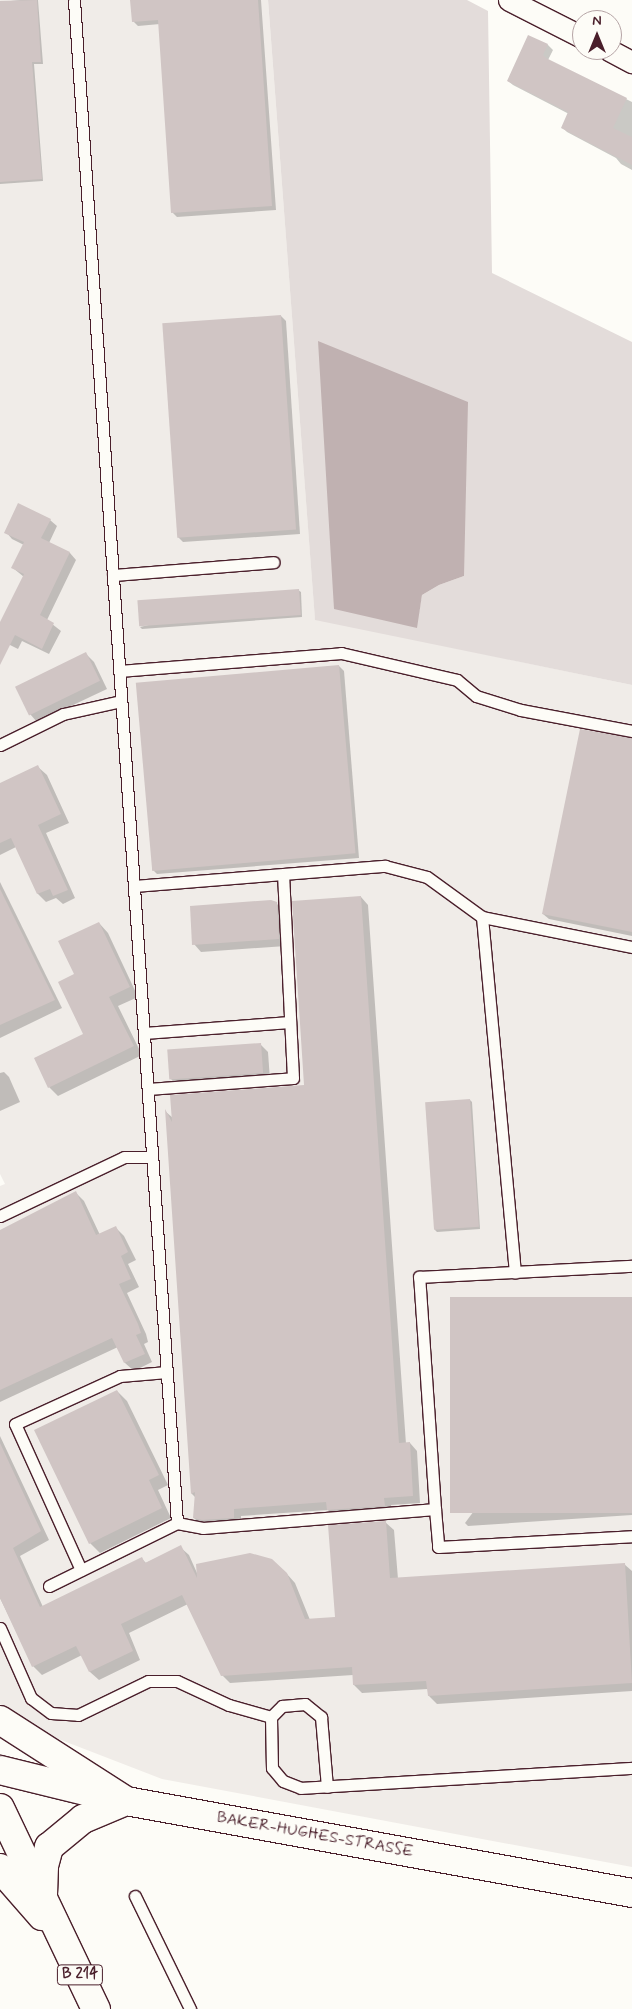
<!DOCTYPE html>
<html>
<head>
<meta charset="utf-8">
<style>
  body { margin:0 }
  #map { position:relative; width:632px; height:2009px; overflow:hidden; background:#fdfcf7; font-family:Mynerve,sans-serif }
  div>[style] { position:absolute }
  .built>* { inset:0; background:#f0ece8 }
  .green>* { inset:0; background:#e3dcda }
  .water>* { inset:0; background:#c0b1b1 }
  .shadow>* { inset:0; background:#0003 }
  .building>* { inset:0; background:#d0c5c4; transform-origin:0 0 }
  .roads { filter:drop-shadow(1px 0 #4a1f2b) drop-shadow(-1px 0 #4a1f2b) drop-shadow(0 1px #4a1f2b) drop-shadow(0 -1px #4a1f2b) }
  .lane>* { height:11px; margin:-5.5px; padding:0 5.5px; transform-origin:5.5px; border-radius:5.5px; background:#fdfcf7 }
  .street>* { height:21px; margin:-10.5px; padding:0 10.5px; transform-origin:10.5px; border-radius:10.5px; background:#fdfcf7 }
  .secondary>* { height:28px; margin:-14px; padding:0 14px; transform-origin:14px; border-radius:14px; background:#fdfcf7 }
  .primary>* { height:28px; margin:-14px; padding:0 14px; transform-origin:14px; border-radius:14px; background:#fdfcf7 }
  span { translate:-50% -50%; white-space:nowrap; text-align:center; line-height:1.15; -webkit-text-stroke:5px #fdfcf7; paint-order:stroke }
  .shield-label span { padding:1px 4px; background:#fdfcf7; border:1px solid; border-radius:4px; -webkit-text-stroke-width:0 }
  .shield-label { font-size:15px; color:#4a1f2b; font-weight:700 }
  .street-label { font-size:16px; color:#4a1f2b }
  .north { position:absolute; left:572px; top:10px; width:50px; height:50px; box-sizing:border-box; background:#fdfcf7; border:1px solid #b5a4a5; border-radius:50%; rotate:0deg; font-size:14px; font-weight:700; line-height:20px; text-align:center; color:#4a1f2b }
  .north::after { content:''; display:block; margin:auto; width:18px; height:22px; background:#4a1f2b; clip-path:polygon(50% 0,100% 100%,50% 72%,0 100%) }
</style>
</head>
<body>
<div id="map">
  <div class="built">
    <i style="clip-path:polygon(0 0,268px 0,315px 619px,632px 685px,632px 1867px,162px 1779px,43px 1733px,0 1704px,0 1186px,5px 1184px,0 1174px)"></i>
  </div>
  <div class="green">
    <i style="clip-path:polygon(evenodd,268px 0,467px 0,488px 11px,492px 273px,632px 342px,632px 685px,315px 620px,268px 0,318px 341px,464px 576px,439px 585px,422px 595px,416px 628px,318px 341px)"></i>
  </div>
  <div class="water">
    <i style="clip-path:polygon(318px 341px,468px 402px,464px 576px,439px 585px,422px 595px,417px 628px,334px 609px)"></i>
  </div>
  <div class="shadow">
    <i style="clip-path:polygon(21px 0,38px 0,43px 64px,34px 64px,43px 181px,0 184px,0 2px)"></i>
    <i style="clip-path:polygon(132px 0,261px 0,276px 210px,177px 217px,172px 212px,160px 24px,138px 26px,133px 21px)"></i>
    <i style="clip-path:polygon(529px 37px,548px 45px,553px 50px,548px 60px,632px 102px,632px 170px,621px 164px,616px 158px,567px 132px,562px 127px,569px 114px,513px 85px,508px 81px)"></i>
    <i style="clip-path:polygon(281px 316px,286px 321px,300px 534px,183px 542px,178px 537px)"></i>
    <i style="clip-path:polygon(50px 520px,57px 526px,49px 543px,70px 553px,76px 560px,47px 620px,61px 631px,49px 654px,22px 641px,18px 649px,2px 641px,0 624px,24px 577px,13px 568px,24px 545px,12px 539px,6px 532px)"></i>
    <i style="clip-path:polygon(298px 590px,301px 592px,302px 617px,142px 629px,140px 627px)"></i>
    <i style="clip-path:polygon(86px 654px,94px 662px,107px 689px,37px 722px,30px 714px)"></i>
    <i style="clip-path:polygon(339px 666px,344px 671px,359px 858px,157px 874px,152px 869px)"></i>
    <i style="clip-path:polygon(632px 740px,632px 936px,549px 919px,543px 914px)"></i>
    <i style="clip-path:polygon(38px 767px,47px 775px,69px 823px,46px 833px,75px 898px,63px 904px,56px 898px,46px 902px,38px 894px,16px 847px,0 855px,0 784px)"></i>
    <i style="clip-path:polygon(0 882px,62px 1008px,0 1038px)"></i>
    <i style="clip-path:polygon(361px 897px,368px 905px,406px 1444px,410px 1443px,417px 1451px,420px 1503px,391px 1505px,392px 1513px,335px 1518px,328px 1510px,241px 1516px,241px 1525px,202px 1526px,194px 1518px,196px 1498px,192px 1494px,166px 1112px,173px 1118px,305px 1086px)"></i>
    <i style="clip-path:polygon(276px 903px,284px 911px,286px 946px,201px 952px,194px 944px)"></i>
    <i style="clip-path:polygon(99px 923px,108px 933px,138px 997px,118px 1006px,142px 1055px,58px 1096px,49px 1087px,84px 1035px,75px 975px)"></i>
    <i style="clip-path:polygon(261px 1045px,268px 1052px,270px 1080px,178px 1087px,171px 1079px)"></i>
    <i style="clip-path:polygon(4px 1072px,9px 1077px,20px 1102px,0 1111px,0 1073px)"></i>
    <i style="clip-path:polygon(470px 1100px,472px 1102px,480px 1229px,437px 1232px,435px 1230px)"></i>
    <i style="clip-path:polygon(76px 1193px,84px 1201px,100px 1235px,116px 1228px,124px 1236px,136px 1260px,128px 1264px,139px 1287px,127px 1293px,146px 1334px,148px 1342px,144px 1344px,152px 1362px,134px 1371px,125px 1363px,118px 1347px,0 1402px,0 1231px)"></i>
    <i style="clip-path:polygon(632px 1298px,632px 1515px,468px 1526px,465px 1523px)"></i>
    <i style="clip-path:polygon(117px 1391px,127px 1401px,168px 1485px,158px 1490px,171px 1518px,100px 1553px,90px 1543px)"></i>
    <i style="clip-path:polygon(0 1436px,49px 1540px,20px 1556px,43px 1607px,142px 1559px,146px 1563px,180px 1547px,189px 1555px,197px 1573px,287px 1574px,295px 1583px,310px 1620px,336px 1618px,385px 1522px,394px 1530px,398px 1579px,624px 1564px,632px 1571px,632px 1691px,437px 1704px,429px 1696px,428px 1689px,362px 1693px,354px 1685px,353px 1675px,230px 1683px,222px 1675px,188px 1604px,129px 1633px,140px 1660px,99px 1680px,90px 1672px,82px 1655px,42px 1675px,33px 1666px,0 1598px)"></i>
  </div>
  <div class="building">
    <i style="clip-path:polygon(37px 0,41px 62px,32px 62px,42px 179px,0 182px,0 1px)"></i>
    <i style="clip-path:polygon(130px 0,258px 0,272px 206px,171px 213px,158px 20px,132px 22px)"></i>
    <i style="clip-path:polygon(528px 35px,548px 44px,543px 55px,546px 58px,627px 98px,613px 128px,632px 137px,632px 165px,561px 128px,568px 112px,507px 81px)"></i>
    <i style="left:281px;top:315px;width:215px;height:119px;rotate:86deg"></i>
    <i style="clip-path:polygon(18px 503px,51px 519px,41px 538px,70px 552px,40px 615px,54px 623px,42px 649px,15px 635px,0 665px,0 622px,24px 574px,11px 568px,24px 542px,4px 533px)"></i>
    <i style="left:299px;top:589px;width:26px;height:162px;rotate:86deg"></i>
    <i style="left:86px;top:652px;width:32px;height:79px;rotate:64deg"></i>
    <i style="left:339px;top:665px;width:189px;height:204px;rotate:85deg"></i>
    <i style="clip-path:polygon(580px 729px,632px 738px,632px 932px,542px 914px)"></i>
    <i style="clip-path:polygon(38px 765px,61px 814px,38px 825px,68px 890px,53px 896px,50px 889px,37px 894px,11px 838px,0 843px,0 783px)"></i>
    <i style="clip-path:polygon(0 889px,55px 1000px,0 1025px)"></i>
    <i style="clip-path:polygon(361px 896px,399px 1443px,410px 1442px,413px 1496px,384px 1498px,385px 1506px,327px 1510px,326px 1502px,234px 1509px,234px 1518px,202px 1520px,193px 1518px,195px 1492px,191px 1494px,165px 1109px,172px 1122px,170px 1095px,304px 1085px,292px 901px)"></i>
    <i style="clip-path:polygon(271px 900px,277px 902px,279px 939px,192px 945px,190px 906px)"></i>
    <i style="clip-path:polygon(99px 922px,130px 987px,109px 997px,134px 1046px,48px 1088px,34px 1058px,83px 1034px,58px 982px,74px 974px,58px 941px)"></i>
    <i style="left:261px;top:1043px;width:30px;height:94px;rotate:86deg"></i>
    <i style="left:470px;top:1099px;width:128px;height:45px;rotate:86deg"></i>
    <i style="clip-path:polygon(76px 1191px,96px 1235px,116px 1226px,128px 1252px,121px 1256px,131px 1279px,119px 1284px,138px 1324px,141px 1333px,136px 1335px,145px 1354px,124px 1363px,112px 1338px,0 1390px,0 1230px)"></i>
    <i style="left:632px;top:1297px;width:216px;height:182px;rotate:90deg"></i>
    <i style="clip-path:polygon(117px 1390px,159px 1475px,149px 1480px,162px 1508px,89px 1544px,34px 1430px)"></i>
    <i style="clip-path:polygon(0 1443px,41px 1531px,13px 1548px,40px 1607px,142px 1557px,145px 1563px,181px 1545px,197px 1578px,196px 1564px,250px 1553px,272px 1559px,287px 1573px,305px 1619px,335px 1617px,328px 1525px,386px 1521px,390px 1578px,625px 1563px,632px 1683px,428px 1696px,426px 1681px,353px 1685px,352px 1667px,221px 1676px,182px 1595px,121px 1624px,133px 1651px,89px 1672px,76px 1646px,32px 1667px,0 1598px)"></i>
  </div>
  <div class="roads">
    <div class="lane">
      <i style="left:113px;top:575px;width:161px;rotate:-4.6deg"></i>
      <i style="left:119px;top:671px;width:223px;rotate:-4.6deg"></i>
      <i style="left:341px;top:653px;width:119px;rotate:13.1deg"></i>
      <i style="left:457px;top:680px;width:25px;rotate:40deg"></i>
      <i style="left:476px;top:696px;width:47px;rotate:17.3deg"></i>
      <i style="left:521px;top:710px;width:113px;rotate:10.7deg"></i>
      <i style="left:0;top:745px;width:70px;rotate:-26.2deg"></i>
      <i style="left:63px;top:714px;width:59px;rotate:-12.6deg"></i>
      <i style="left:134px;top:886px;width:252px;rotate:-4.6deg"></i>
      <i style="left:385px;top:866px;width:43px;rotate:14.7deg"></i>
      <i style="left:427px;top:877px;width:68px;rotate:36deg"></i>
      <i style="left:482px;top:917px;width:357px;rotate:84.7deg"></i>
      <i style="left:482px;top:917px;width:153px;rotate:11.3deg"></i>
      <i style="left:144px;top:1033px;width:146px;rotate:-4.3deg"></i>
      <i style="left:148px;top:1089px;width:145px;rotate:-4.3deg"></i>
      <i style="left:293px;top:1078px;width:202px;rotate:-92.8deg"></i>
      <i style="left:0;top:1216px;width:137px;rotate:-25.4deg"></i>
      <i style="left:124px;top:1157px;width:28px"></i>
      <i style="left:435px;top:1509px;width:233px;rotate:-93.9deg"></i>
      <i style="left:419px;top:1277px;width:213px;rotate:-3deg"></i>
      <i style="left:177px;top:1523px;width:26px;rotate:11deg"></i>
      <i style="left:203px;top:1528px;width:233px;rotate:-4.7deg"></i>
      <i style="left:435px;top:1509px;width:38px;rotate:85deg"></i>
      <i style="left:438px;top:1547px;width:194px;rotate:-3.2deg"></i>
      <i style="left:81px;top:1570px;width:160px;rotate:-114.3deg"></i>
      <i style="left:15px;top:1424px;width:115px;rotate:-24.6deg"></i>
      <i style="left:120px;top:1376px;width:47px;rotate:-4.9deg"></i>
      <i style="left:49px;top:1586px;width:143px;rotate:-26.2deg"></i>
      <i style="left:177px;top:1523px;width:1526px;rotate:-93.87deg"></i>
      <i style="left:0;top:1628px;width:77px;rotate:66.1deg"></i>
      <i style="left:31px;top:1698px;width:25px;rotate:37deg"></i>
      <i style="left:51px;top:1713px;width:27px;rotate:4deg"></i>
      <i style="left:78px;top:1715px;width:78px;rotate:-25.9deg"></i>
      <i style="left:148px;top:1681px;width:29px"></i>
      <i style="left:177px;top:1681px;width:57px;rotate:24.8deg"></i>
      <i style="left:229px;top:1705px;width:44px;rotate:15.9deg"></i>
      <i style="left:271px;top:1717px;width:51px;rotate:88.9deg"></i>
      <i style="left:272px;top:1768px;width:17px;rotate:50deg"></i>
      <i style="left:283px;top:1781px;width:19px;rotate:21deg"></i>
      <i style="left:301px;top:1788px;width:332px;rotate:-3.5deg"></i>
      <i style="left:271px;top:1717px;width:16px;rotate:-45deg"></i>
      <i style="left:282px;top:1706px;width:23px;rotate:-5deg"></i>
      <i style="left:305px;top:1704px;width:21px;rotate:39deg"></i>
      <i style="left:321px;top:1717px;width:70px;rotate:85.1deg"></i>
      <i style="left:135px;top:1896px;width:126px;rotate:64deg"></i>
    </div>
    <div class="street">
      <i style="left:509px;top:0;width:82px;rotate:26.9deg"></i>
      <i style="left:609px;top:50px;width:26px;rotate:28deg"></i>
    </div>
    <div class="secondary">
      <i style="left:0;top:1770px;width:130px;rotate:13.8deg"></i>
      <i style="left:126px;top:1801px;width:514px;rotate:10.3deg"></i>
    </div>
    <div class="primary">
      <i style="left:0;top:1720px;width:150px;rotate:32.7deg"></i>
      <i style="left:0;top:1808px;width:223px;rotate:64.5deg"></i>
      <i style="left:0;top:1868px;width:64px;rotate:48.8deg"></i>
      <i style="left:43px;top:1895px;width:29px;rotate:-88deg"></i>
      <i style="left:44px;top:1866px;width:20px;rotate:-75deg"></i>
      <i style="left:49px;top:1847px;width:44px;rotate:-39.5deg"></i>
      <i style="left:83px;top:1819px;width:47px;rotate:-22.7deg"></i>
    </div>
  </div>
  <div class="shield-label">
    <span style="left:80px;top:1975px">B 214</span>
  </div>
  <div class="street-label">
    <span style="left:315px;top:1835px;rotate:10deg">BAKER-HUGHES-STRASSE</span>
  </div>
  <div class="north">N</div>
</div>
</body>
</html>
